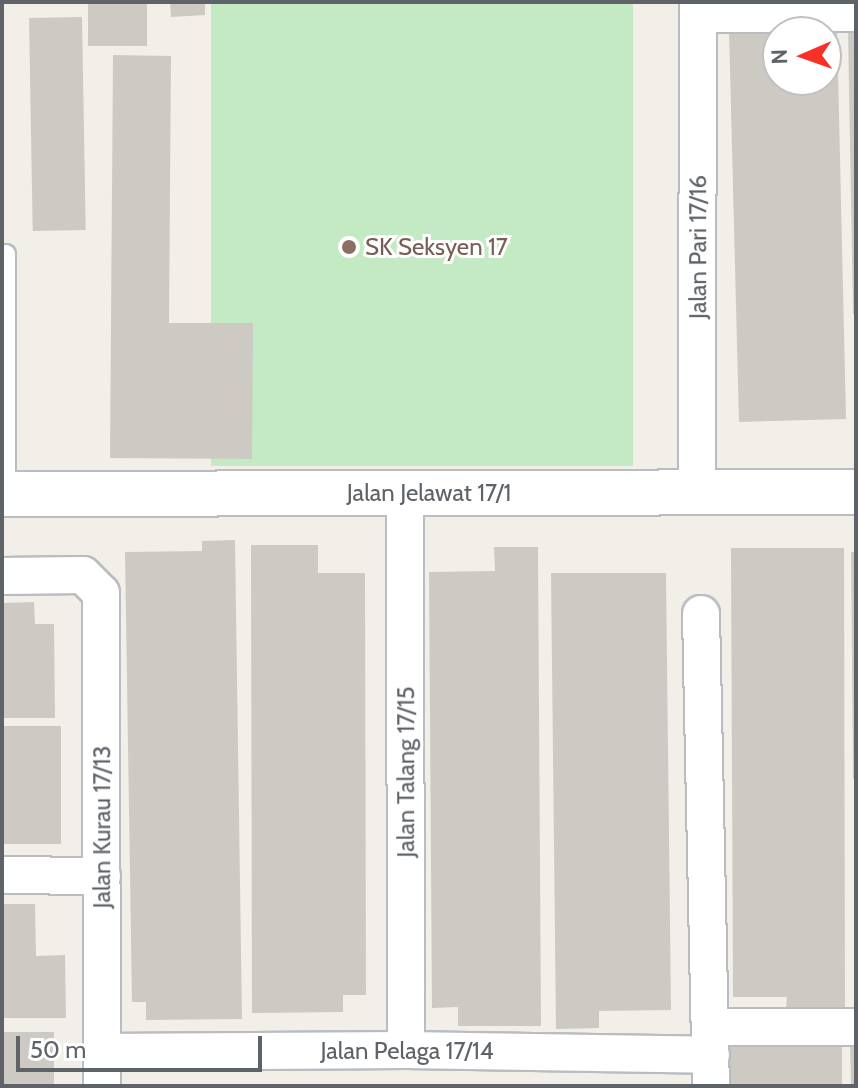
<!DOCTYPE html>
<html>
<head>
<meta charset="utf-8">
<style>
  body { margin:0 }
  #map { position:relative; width:858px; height:1088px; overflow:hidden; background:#f1efe7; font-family:Cabin,sans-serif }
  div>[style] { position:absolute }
  .green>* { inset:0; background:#c3eac2; transform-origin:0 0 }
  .building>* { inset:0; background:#cdcac4; transform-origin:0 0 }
  .roads { filter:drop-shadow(2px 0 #b9bdc1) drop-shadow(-2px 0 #b9bdc1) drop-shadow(0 2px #b9bdc1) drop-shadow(0 -2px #b9bdc1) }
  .lane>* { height:18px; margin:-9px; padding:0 9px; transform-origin:9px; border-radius:9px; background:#fff }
  .street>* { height:36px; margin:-18px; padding:0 18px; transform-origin:18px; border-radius:18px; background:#fff }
  .secondary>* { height:44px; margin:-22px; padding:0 22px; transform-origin:22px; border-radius:22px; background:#fff }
  .dots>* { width:22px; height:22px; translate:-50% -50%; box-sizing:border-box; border:4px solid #fff; border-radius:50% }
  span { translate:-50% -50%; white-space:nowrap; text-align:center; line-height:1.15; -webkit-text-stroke:6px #fff; paint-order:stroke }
  .education-label { font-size:24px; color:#785e54 }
  .left { translate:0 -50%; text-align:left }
  .street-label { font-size:24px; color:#5e6368 }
  .frame { position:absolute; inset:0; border:4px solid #5e6368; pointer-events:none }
  .north { position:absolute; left:762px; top:16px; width:80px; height:80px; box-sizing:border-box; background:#fff; border:2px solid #bfc1c3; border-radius:50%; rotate:268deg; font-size:22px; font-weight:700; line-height:32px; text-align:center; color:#5e6368 }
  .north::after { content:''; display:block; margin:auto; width:28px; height:36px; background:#f73127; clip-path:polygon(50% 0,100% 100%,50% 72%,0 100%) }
  .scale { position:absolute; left:16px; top:1036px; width:246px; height:36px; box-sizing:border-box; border:4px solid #5e6368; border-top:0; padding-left:10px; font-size:24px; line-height:28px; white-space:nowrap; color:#5e6368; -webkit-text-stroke:6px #fff; paint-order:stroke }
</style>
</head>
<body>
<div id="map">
  <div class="green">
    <i style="left:211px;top:2px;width:422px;height:464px"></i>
  </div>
  <div class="building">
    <i style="left:88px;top:2px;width:59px;height:44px"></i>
    <i style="clip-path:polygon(170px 2px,205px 2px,205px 15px,171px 17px)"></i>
    <i style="left:82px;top:17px;width:213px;height:53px;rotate:89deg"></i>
    <i style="clip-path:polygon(evenodd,837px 27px,846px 419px,739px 422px,729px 30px,837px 27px,778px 32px,826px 32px,826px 80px,778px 80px,778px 32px)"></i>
    <i style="clip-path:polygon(848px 30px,856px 30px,856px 314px,853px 314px)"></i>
    <i style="clip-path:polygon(113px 55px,171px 56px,169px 323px,253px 323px,252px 459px,110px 458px)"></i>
    <i style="clip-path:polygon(235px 540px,242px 1019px,146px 1020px,146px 1002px,132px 1002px,125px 552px,202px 551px,202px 541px)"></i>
    <i style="clip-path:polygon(251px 545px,318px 545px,318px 573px,365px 573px,366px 995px,343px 995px,343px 1012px,252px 1013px)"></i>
    <i style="clip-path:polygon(494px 547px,538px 547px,541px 1026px,458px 1026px,458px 1007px,432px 1008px,429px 572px,495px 571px)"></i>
    <i style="clip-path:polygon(731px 548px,844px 548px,845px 1010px,786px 1009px,787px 997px,733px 997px)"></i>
    <i style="clip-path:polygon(851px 552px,856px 552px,856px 779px,853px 779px)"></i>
    <i style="clip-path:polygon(551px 573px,666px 573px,671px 1010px,599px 1011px,599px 1028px,556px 1029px)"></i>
    <i style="clip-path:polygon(34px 602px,35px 624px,54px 624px,55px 718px,2px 718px,2px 603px)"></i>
    <i style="left:61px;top:726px;width:118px;height:59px;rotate:90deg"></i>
    <i style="clip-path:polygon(2px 904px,35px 904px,36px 956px,65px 955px,66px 1018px,2px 1018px)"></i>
    <i style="left:2px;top:1032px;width:52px;height:54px"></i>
    <i style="clip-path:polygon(850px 1041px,856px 1041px,856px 1086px,851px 1086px)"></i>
    <i style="left:730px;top:1043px;width:112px;height:43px"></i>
  </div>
  <div class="roads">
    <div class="lane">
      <i style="left:6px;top:494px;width:240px;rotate:-90deg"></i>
    </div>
    <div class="street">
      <i style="left:698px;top:14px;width:158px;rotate:-0.4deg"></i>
      <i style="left:697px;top:492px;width:490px;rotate:-89.9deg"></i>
      <i style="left:405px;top:493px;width:557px;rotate:89.9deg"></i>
      <i style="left:2px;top:576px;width:81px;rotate:-0.7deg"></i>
      <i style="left:83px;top:575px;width:25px;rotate:45deg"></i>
      <i style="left:101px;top:593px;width:493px;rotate:89.9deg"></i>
      <i style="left:701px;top:614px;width:472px;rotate:88.8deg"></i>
      <i style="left:2px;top:875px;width:100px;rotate:0.6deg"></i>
      <i style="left:710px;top:1027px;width:146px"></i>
      <i style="left:103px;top:1052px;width:303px;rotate:-0.4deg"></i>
      <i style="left:406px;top:1050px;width:305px;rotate:0.9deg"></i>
    </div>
    <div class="secondary">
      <i style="left:2px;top:494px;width:854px;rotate:-0.13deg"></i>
    </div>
  </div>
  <div class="dots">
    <i style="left:349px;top:247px;background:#8d6e63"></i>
  </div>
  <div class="education-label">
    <span class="left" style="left:365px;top:247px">SK Seksyen 17</span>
  </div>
  <div class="street-label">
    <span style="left:698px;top:247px;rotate:-90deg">Jalan Pari 17/16</span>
    <span style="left:429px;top:493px">Jalan Jelawat 17/1</span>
    <span style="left:406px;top:772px;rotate:-90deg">Jalan Talang 17/15</span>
    <span style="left:102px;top:827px;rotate:-90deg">Jalan Kurau 17/13</span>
    <span style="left:407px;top:1051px">Jalan Pelaga 17/14</span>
  </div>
  <div class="frame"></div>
  <div class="north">N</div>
  <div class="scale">50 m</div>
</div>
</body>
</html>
